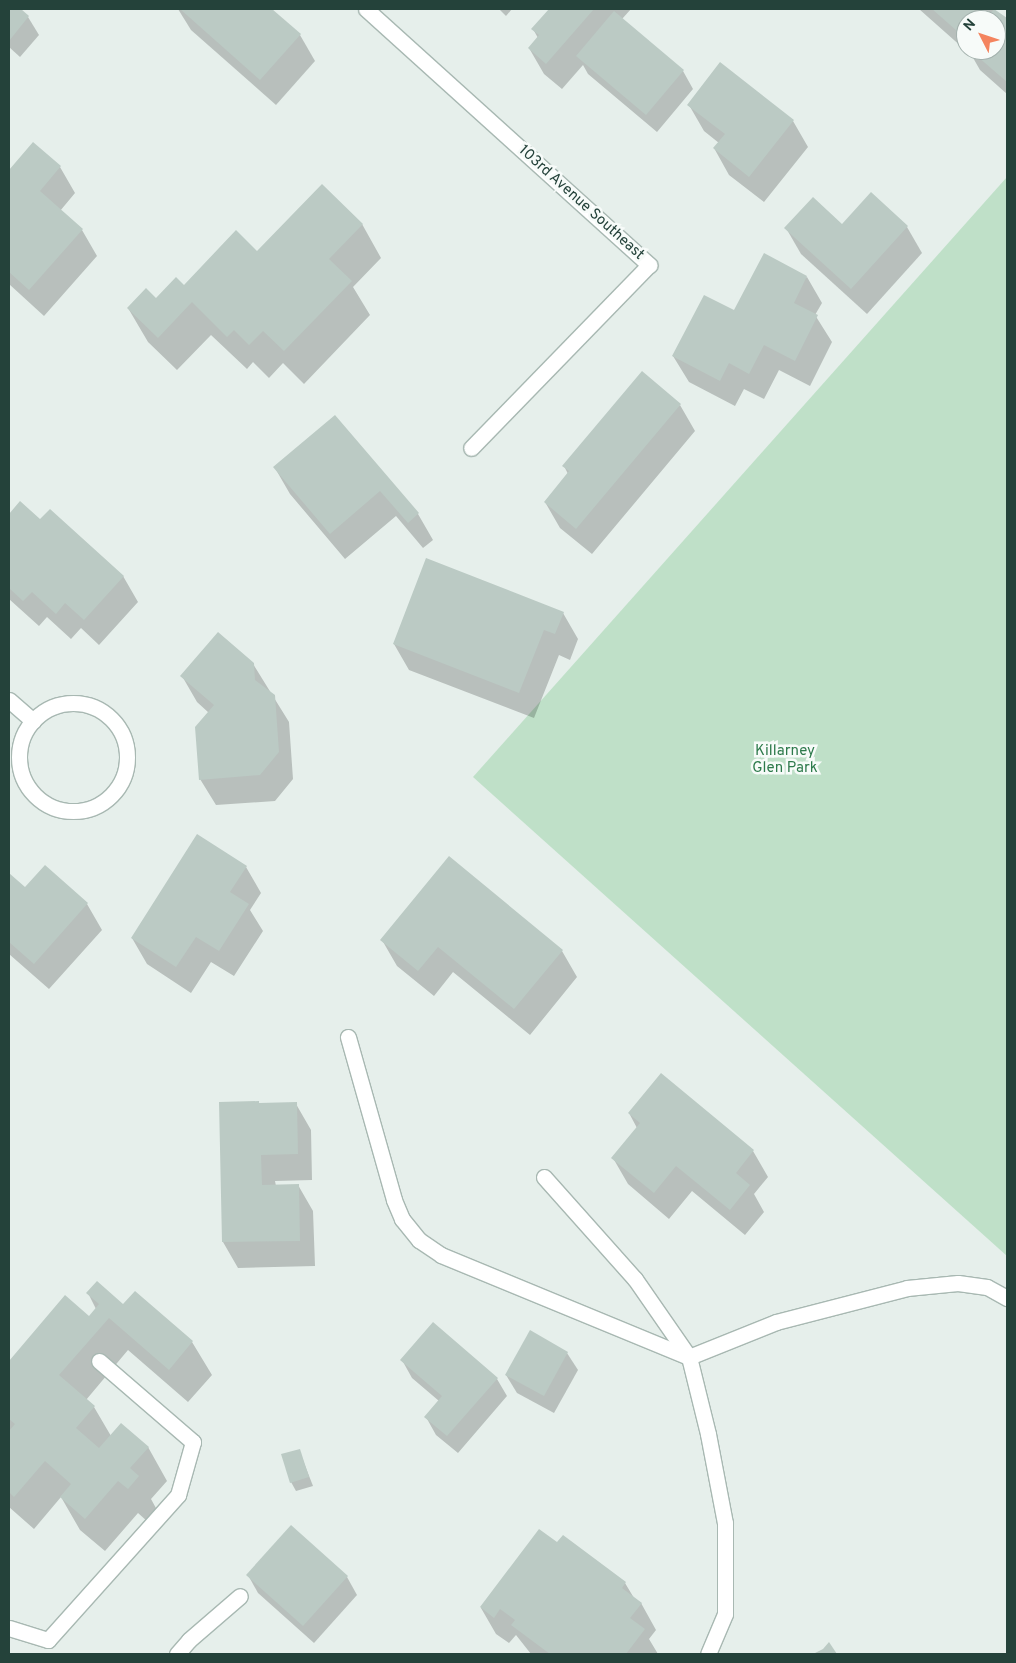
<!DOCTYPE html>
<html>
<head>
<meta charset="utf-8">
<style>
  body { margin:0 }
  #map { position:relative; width:1016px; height:1663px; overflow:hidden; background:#e6efeb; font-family:Overpass,sans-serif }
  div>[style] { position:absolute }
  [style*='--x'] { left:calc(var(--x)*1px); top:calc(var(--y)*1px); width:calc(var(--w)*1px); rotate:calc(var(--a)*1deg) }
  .green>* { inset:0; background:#bfe0c8 }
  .shadow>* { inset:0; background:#0003 }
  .building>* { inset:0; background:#bbcac4 }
  .roads { filter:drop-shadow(1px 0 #a8b8b2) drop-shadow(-1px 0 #a8b8b2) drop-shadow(0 1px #a8b8b2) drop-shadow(0 -1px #a8b8b2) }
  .minor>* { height:15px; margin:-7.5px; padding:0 7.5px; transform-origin:7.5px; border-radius:7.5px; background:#fff }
  .minor>.ring { margin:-7.5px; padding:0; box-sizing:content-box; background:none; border:15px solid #fff; border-radius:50% }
  span { translate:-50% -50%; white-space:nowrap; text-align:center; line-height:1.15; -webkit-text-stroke:5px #f7fbf9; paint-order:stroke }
  .street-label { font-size:15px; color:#24423a }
  .park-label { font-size:15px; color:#2d7a4b }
  .frame { position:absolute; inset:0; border:10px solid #24423a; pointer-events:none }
  .north { position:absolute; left:956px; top:10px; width:50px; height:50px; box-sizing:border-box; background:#f7fbf9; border:1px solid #a3b1ad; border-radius:50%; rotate:311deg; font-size:14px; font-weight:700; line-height:20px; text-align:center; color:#24423a }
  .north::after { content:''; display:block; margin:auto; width:18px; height:22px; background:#f4845f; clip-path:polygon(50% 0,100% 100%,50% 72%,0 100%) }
</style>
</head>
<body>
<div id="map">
  <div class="green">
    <i style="clip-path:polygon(1007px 177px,1007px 1256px,473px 777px)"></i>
  </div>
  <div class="shadow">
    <i style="clip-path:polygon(9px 9px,19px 9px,28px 17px,39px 35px,20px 57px,9px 47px)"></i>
    <i style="clip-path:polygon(178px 9px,270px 9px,300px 35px,315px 61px,276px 105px,191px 30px)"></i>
    <i style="clip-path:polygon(499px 9px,512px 9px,506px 16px)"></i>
    <i style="clip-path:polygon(550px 9px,631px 9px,622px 19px,683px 71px,693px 89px,657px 132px,588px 74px,583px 65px,562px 89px,544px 74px,529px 48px,538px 38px,533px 29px)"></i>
    <i style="clip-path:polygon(evenodd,919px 9px,992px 9px,1007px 19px,1007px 94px,980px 70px,972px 56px,919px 9px,966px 20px,996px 20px,996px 50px,966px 50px,966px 20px)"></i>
    <i style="clip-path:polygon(689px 105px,793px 121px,808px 147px,764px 202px,729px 175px,714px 148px,719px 143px,704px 131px)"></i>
    <i style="clip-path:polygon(33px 144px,60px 167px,75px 193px,60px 211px,82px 230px,97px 256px,44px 316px,9px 284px,9px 172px)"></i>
    <i style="clip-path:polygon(362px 224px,381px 258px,353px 287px,370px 315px,304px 384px,283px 363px,269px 378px,253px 362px,247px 369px,211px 335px,177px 370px,148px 342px,128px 308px,156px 300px,257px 253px)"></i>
    <i style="clip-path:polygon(842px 226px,907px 227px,922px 253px,867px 314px,801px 254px,786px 228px)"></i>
    <i style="clip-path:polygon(807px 277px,822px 303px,815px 315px,832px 342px,810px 386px,779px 370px,764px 399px,744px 389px,735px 406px,689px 382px,673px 356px,734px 312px)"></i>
    <i style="clip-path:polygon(680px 405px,695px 431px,592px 554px,560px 528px,545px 502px,568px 474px,564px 466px)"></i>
    <i style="clip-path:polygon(335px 417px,418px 514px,433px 540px,423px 548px,396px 516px,345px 559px,290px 494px,275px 468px)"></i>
    <i style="clip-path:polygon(20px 503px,40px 521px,123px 576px,138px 602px,99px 645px,81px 628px,71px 639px,47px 617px,39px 626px,9px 599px,9px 516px)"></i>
    <i style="clip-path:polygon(563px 613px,578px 639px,570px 660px,559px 655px,534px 718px,409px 670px,394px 644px)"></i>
    <i style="clip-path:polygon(253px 664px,289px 722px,293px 779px,275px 801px,216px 805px,200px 779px,209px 713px,197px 702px,182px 676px)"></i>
    <i style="clip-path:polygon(246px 867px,261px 893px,250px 910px,263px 931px,234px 976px,211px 962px,191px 993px,147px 964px,132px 938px)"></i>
    <i style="clip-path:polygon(9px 875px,25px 889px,87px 904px,102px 930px,49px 989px,9px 954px)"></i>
    <i style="clip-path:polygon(382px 940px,562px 951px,577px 977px,530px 1035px,453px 972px,434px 996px,397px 966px)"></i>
    <i style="clip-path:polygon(220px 1103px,296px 1104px,311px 1130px,312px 1180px,275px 1181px,276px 1186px,298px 1185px,313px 1211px,315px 1266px,238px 1268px,223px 1242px)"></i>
    <i style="clip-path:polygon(629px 1113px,753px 1151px,768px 1177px,754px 1194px,764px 1212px,745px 1235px,692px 1191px,669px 1219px,628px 1184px,613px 1158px,637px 1128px)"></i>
    <i style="clip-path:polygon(135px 1292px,192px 1342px,212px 1375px,188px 1402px,128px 1350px,86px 1400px,94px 1407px,111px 1436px,148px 1447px,167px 1481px,151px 1499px,157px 1510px,148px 1522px,138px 1513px,105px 1551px,80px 1530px,61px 1497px,34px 1529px,9px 1507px,9px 1363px,65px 1297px,89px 1318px,96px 1309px,88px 1293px,123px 1306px)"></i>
    <i style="clip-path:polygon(567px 1353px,578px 1370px,554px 1413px,517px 1393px,506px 1375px)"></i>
    <i style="clip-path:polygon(402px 1360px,497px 1379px,507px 1396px,458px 1453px,436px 1435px,426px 1417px,439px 1401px,412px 1378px)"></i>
    <i style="clip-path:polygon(299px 1450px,313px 1486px,296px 1491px,291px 1482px)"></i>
    <i style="clip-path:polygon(563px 1536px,625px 1583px,634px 1598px,641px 1603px,656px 1630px,649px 1639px,658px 1654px,531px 1654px,516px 1635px,509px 1643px,496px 1634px,481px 1608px,558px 1544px)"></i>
    <i style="clip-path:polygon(248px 1575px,347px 1577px,357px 1595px,314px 1643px,258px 1593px)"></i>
  </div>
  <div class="building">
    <i style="clip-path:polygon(9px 9px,21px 9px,29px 16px,9px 41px)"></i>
    <i style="clip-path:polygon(180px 9px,272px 9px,301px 34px,260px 80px)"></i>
    <i style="clip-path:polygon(549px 9px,594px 9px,546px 64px,528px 48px,539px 35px,531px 29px)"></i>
    <i style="clip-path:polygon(932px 9px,976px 9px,957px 31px)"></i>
    <i style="clip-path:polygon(994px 9px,1007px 18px,1007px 82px,970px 50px,996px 50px,996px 20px,985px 20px)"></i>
    <i style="clip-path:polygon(614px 11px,684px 70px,646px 115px,576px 56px)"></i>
    <i style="clip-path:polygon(720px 62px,794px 120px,749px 177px,713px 148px,725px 134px,687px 105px)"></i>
    <i style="clip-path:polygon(33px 142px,61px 166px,40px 191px,83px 229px,29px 290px,9px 272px,9px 170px)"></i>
    <i style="clip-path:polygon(322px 184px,363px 224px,329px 259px,352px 281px,284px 351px,263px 331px,249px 345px,234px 330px,227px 337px,192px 302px,158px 338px,127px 308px,146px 288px,156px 298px,176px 277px,184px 285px,236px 230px,257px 251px)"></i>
    <i style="clip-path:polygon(871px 192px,908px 226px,851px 289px,784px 228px,813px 197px,842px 224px)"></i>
    <i style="clip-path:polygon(764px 253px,807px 276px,794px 303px,818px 315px,795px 361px,764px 345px,749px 374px,729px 363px,720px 381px,672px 356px,704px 295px,734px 310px)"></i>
    <i style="clip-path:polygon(642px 371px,681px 404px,576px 529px,544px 502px,569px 471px,562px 466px)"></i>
    <i style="clip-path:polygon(335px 415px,419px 513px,408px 523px,380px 491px,330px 534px,273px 467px)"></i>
    <i style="clip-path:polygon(20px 501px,40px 519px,50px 509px,124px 576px,84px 620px,65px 603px,56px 614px,32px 592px,23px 601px,9px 588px,9px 514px)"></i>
    <i style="clip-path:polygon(426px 558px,564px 612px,555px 634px,544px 630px,519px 693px,393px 644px)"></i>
    <i style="clip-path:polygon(218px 632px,254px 663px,255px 680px,275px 695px,279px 752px,260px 775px,199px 780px,195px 727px,214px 705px,180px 676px)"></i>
    <i style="clip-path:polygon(197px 834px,247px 866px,230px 892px,249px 904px,219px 951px,196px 937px,176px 967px,131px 938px)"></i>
    <i style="clip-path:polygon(449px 856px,563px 950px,514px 1009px,438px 947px,418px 971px,380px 940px)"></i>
    <i style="clip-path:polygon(45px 865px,88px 903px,34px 964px,9px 942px,9px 873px,25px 887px)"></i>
    <i style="clip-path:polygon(661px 1073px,754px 1150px,736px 1173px,750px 1185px,730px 1210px,676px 1166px,654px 1193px,611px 1158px,640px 1123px,628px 1113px)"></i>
    <i style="clip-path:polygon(259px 1101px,259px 1103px,297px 1102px,298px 1154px,261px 1155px,262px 1185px,299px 1184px,300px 1241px,222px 1242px,219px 1102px)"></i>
    <i style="clip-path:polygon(97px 1281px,123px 1304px,135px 1291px,193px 1341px,169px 1370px,109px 1318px,59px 1375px,95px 1406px,76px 1428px,99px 1448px,121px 1423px,149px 1447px,130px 1468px,139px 1476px,128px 1489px,118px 1481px,85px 1519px,60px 1497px,71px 1484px,45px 1461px,14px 1497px,9px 1492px,9px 1431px,15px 1424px,9px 1419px,9px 1361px,65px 1295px,89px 1316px,99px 1304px,86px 1293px)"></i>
    <i style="clip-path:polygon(433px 1322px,498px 1378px,447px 1436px,424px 1417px,442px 1396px,400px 1360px)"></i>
    <i style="clip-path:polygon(530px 1330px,568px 1352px,544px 1396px,505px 1375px)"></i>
    <i style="clip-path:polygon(300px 1449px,309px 1477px,290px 1483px,281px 1454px)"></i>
    <i style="clip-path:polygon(291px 1525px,348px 1576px,303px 1626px,246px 1575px)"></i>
    <i style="clip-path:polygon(539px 1529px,557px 1542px,563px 1535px,626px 1582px,622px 1588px,642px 1603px,630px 1618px,645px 1629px,626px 1654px,550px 1654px,511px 1625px,515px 1620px,500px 1609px,494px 1618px,480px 1607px)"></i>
    <i style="clip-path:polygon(829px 1642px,837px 1654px,813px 1654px,823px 1649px)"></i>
  </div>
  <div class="roads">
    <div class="minor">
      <i style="--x:366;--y:9;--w:382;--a:42.1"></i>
      <i style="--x:649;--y:265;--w:255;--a:134.2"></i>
      <i style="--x:9;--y:700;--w:32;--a:41"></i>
      <i class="ring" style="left:19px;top:703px;width:93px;height:93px"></i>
      <i style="--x:348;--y:1037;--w:169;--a:74.2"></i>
      <i style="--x:394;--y:1200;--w:21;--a:67"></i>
      <i style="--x:402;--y:1219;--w:27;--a:51"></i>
      <i style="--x:419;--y:1240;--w:27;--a:34"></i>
      <i style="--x:441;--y:1255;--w:268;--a:22.4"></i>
      <i style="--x:544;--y:1177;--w:137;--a:48.3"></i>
      <i style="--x:635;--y:1279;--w:95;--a:55.3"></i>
      <i style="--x:689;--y:1357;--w:79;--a:76.1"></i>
      <i style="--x:708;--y:1434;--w:91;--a:79.2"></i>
      <i style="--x:725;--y:1523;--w:91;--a:90"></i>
      <i style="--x:725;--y:1614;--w:43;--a:113"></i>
      <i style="--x:689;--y:1357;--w:94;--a:-21.9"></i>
      <i style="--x:776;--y:1322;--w:135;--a:-14.5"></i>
      <i style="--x:907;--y:1288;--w:51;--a:-5.6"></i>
      <i style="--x:958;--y:1283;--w:29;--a:8"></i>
      <i style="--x:987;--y:1287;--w:23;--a:29"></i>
      <i style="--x:9;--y:1628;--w:41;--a:17.1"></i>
      <i style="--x:48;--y:1640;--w:195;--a:-48.1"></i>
      <i style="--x:178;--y:1495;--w:55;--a:-74.2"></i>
      <i style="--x:193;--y:1442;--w:124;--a:-139.2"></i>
      <i style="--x:177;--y:1654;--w:18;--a:-49"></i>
      <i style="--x:189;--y:1640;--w:67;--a:-40.8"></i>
    </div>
  </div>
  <div class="street-label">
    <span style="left:581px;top:203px;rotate:42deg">103rd Avenue Southeast</span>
  </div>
  <div class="park-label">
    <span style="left:785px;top:760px">Killarney<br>Glen Park</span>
  </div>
  <div class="frame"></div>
  <div class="north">N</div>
</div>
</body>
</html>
